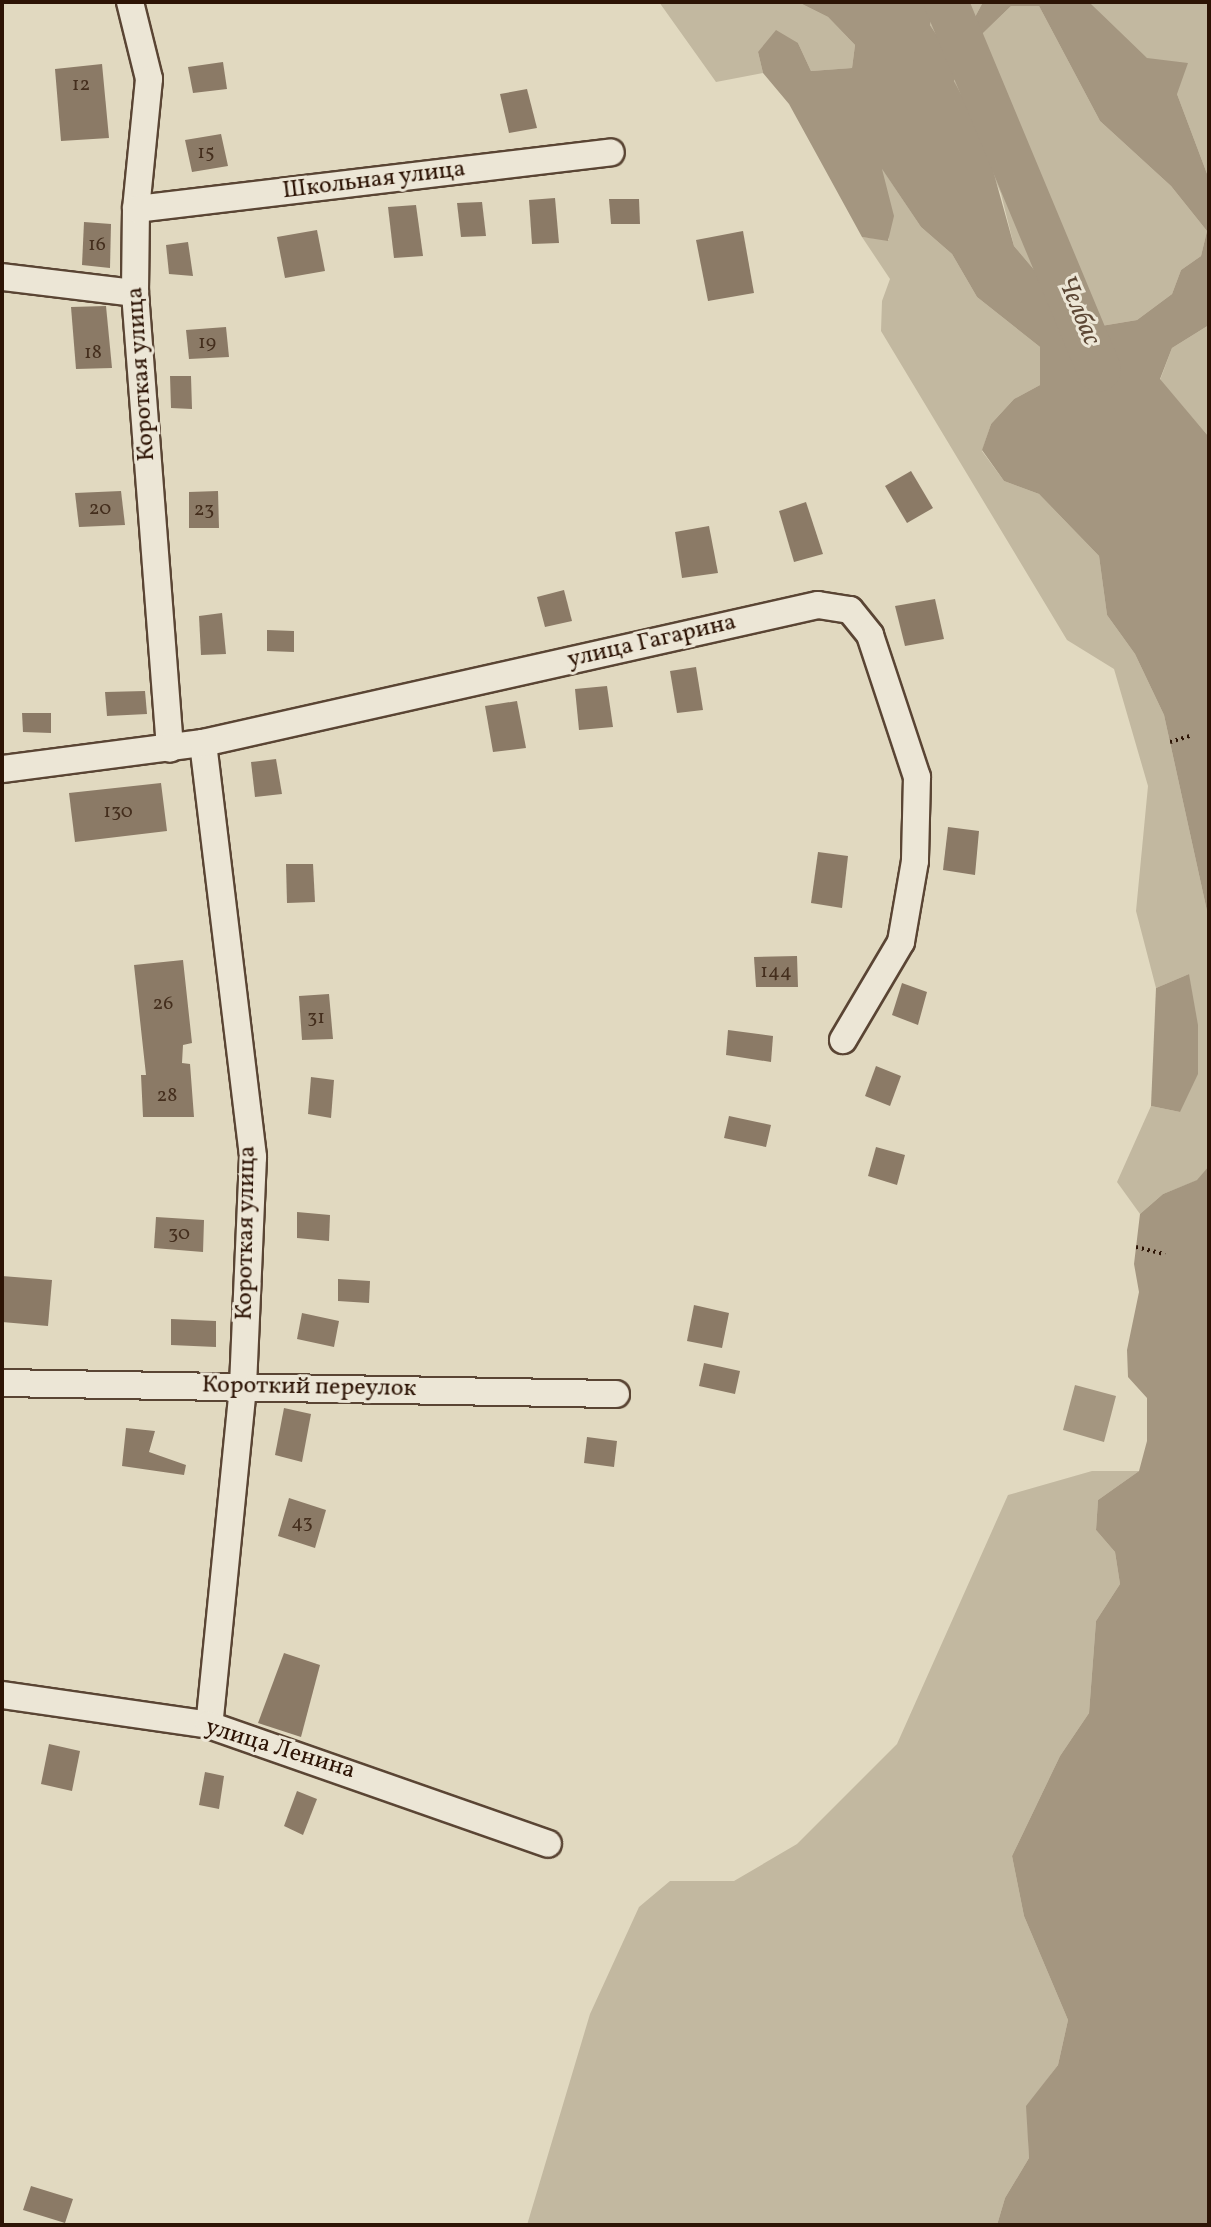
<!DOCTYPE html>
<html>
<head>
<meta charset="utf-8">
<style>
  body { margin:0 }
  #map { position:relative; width:1211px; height:2227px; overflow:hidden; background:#e1d9c0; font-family:Vollkorn,serif }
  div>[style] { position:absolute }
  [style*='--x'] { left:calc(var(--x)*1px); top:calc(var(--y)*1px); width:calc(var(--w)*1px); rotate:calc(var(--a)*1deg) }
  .green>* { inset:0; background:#c2b8a0 }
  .water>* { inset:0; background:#a49680 }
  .river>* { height:44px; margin:-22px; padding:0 22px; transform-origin:22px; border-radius:22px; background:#a49680 }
  .building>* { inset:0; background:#8b7a66 }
  .path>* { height:4px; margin-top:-2px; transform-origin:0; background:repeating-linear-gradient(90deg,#2d1405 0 2px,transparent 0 6px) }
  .roads { filter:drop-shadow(2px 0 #5a4534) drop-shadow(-2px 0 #5a4534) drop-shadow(0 2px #5a4534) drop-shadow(0 -2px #5a4534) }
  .street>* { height:26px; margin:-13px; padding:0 13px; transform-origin:13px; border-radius:13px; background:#ece6d6 }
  span { translate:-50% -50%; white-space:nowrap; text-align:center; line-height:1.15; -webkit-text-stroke:6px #ece6d6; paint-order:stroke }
  .number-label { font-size:20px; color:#442e1d }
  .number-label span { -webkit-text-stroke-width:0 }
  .street-label { font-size:24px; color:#2d1405 }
  .water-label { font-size:26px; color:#5d4836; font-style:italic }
  .frame { position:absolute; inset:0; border:4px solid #2d1405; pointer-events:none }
</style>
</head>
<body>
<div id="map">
  <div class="green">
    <i style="clip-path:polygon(659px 2px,798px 2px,828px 17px,855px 45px,852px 68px,811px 71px,798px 43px,758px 52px,763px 73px,716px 82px)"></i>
    <i style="clip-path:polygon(936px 2px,983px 2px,968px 30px,942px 43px,930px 25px)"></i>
    <i style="clip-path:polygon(1089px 2px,1209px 2px,1209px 179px,1177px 94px)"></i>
    <i style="clip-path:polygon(1012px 5px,1039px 6px,1100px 121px,1171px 186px,1207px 231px,1201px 256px,1181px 270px,1172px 294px,1137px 320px,1095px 327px,1064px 305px,1014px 246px,1001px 194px,954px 81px,978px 38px)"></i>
    <i style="clip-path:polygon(881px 167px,921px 227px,952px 254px,977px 297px,1040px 347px,1040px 385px,1014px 399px,991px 424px,982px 451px,1004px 481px,1039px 494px,1099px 556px,1107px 615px,1135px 654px,1164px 715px,1209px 920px,1209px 1166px,1198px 1180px,1163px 1194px,1140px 1214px,1117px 1182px,1151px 1106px,1180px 1112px,1189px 974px,1156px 988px,1136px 911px,1148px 786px,1114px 669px,1067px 640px,881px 331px,882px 301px,890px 279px,862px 237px,889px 240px)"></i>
    <i style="clip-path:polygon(1209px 325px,1209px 437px,1160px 380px,1172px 348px)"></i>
    <i style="clip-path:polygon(1092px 1471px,1139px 1471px,1098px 1500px,1096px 1530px,1115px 1552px,1120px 1584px,1096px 1621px,1089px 1713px,1060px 1756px,1012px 1856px,1024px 1916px,1068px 2020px,1058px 2065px,1027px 2106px,1029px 2158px,1005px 2198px,997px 2225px,527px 2225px,590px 2014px,639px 1907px,670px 1881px,734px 1881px,797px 1844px,897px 1744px,1008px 1495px)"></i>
  </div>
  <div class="water">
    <i style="clip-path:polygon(evenodd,798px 2px,936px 2px,930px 25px,942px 43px,968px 30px,983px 2px,1089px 2px,1147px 58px,1188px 63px,1177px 94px,1209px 179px,1209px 325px,1172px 348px,1160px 379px,1209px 437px,1209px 920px,1164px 715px,1135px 654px,1107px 615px,1099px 556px,1039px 494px,1004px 481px,982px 450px,991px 424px,1014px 399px,1040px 385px,1040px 347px,977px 297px,952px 254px,921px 227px,882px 169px,894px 216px,888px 241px,862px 237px,789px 104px,763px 73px,758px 52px,776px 30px,798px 43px,811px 71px,852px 68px,855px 45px,828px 17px,798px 2px,1011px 6px,1039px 6px,1100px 121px,1171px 186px,1207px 231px,1201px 256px,1181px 270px,1172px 294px,1137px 320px,1095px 327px,1064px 305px,1014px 246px,984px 138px,954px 81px,978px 38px,1011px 6px)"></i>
    <i style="clip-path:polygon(1189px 974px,1198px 1025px,1198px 1074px,1180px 1112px,1151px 1106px,1156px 988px)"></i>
    <i style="clip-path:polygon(1209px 1166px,1209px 2225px,997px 2225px,1005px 2198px,1029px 2158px,1026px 2106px,1058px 2065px,1068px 2020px,1024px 1916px,1012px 1856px,1060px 1756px,1089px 1713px,1096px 1621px,1120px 1584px,1115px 1552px,1096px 1530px,1098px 1500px,1139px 1471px,1147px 1441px,1147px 1398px,1128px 1377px,1127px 1350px,1139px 1292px,1134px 1264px,1140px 1214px,1163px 1194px,1197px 1180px)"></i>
    <i style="clip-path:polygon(1075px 1385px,1116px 1396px,1104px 1442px,1063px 1430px)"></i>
  </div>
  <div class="river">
    <i style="--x:946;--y:2;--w:398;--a:67.4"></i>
  </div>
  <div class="building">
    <i style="clip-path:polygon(223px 62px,227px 89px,193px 93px,188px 67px)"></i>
    <i style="clip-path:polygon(102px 64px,109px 138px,61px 141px,55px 69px)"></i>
    <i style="clip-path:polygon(527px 89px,537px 128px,509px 133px,500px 94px)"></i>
    <i style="clip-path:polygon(221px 134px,228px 166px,192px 172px,185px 140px)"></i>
    <i style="clip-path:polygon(555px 198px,559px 243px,532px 244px,529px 200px)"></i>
    <i style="clip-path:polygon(609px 199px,639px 199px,640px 224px,611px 224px)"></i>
    <i style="clip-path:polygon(482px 202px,486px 236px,461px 237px,457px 203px)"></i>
    <i style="clip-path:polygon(416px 205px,423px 256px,394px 258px,388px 207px)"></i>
    <i style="clip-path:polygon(84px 222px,111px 224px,110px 268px,82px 265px)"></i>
    <i style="clip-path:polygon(317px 230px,325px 271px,285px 278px,277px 237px)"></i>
    <i style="clip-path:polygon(743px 231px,754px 293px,708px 301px,696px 240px)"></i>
    <i style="clip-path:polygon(188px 242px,193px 276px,169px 274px,166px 245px)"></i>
    <i style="clip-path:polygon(106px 306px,112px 368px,76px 369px,71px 307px)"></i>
    <i style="clip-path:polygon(226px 327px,229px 357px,189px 359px,186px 330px)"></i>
    <i style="clip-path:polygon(170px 376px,191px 376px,192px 409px,171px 408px)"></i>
    <i style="clip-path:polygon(911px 471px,933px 508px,907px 523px,885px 486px)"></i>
    <i style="clip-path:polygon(121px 491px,125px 525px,79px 527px,75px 493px)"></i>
    <i style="clip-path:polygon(218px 491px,219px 528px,189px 528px,189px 492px)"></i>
    <i style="clip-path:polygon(806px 502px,823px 554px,794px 562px,779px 511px)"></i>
    <i style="clip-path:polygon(709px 526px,718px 573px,682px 578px,675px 532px)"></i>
    <i style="clip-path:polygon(564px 590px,572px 621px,545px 627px,537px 597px)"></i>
    <i style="clip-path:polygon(935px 599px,944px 639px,905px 646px,895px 606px)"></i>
    <i style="clip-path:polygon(222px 613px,226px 654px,201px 655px,199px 616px)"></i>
    <i style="clip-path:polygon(267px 630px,294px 631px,294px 652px,267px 651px)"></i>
    <i style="clip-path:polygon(696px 667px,703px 710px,677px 713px,670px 671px)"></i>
    <i style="clip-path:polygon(607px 686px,613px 727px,579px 730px,575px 689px)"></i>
    <i style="clip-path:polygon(145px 691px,147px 714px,107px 716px,105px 692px)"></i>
    <i style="clip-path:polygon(517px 701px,526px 748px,493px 752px,485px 706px)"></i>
    <i style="clip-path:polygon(22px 713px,51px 713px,51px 733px,23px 732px)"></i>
    <i style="clip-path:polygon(276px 759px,282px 794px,255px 797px,251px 762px)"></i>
    <i style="clip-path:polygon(161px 783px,167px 831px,75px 842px,69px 793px)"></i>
    <i style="clip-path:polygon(948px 827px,979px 831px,975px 875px,943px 870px)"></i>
    <i style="clip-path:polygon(818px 852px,848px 856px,842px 908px,811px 903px)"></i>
    <i style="clip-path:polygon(286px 864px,313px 864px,315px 902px,287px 903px)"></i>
    <i style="clip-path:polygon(797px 956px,798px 987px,756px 987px,754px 957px)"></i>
    <i style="clip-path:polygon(183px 960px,192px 1043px,183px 1045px,182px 1063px,190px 1064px,194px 1117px,143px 1117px,141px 1075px,146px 1075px,134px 965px)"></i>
    <i style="clip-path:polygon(902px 983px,927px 992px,918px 1025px,892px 1015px)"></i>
    <i style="clip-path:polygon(329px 994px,333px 1039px,302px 1040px,299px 996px)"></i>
    <i style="clip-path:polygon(728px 1030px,773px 1036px,771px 1062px,726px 1055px)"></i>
    <i style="clip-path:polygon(876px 1066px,901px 1076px,890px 1106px,865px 1096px)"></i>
    <i style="clip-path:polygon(311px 1077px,334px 1080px,331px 1118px,308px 1114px)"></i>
    <i style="clip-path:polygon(729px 1116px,771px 1125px,766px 1147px,724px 1138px)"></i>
    <i style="clip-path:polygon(876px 1147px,905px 1155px,897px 1185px,868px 1176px)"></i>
    <i style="clip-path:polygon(297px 1212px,330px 1215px,329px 1241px,297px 1238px)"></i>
    <i style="clip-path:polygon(156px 1217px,204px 1220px,203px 1252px,154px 1248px)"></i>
    <i style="clip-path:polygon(2px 1276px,52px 1280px,48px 1326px,2px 1322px)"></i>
    <i style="clip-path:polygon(338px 1279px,370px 1281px,369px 1303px,338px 1301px)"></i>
    <i style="clip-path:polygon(694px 1305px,729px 1313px,722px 1348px,687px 1341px)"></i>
    <i style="clip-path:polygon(302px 1313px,339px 1321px,334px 1347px,297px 1339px)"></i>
    <i style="clip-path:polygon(171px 1319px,216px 1321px,216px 1347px,171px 1345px)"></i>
    <i style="clip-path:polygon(704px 1363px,740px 1371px,735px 1394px,699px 1386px)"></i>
    <i style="clip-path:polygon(284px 1408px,311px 1414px,302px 1462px,275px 1455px)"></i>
    <i style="clip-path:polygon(126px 1428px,155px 1431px,149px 1452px,186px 1465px,184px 1475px,122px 1466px)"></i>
    <i style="clip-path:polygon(587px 1437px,617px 1441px,614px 1467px,584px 1463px)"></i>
    <i style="clip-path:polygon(289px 1498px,326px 1510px,315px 1548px,278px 1536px)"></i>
    <i style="clip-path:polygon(284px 1653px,320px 1665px,301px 1737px,258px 1723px)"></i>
    <i style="clip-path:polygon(49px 1744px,80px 1751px,72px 1791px,41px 1784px)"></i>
    <i style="clip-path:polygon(205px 1772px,224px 1776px,219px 1809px,199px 1805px)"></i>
    <i style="clip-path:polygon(297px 1791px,317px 1799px,303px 1835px,284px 1826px)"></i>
    <i style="clip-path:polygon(31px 2186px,73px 2199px,65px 2223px,23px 2210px)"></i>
  </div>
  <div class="path">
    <i style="--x:1170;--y:742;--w:21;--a:-17"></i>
    <i style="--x:1136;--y:1247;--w:30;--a:14"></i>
  </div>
  <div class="roads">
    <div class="street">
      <i style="--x:130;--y:2;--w:79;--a:76.1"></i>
      <i style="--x:149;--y:79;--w:131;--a:95.7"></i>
      <i style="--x:136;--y:209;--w:84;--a:90.7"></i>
      <i style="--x:135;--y:293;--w:457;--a:85.6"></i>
      <i style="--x:136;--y:209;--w:478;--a:-6.8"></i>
      <i style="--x:2;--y:277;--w:134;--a:6.9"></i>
      <i style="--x:203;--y:743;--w:417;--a:83.1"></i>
      <i style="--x:253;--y:1157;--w:230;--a:92.5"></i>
      <i style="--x:243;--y:1387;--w:340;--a:95.7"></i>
      <i style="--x:2;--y:769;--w:203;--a:-7.4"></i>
      <i style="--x:203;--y:743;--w:630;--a:-12.65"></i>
      <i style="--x:818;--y:605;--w:32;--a:9"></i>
      <i style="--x:850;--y:610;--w:32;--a:51"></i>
      <i style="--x:870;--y:635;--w:150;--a:71.7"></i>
      <i style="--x:917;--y:777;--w:84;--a:91.4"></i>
      <i style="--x:915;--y:861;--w:82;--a:99.8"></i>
      <i style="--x:901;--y:942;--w:114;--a:120.6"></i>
      <i style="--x:2;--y:1383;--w:614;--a:1.03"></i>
      <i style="--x:2;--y:1695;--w:209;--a:8.2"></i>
      <i style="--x:209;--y:1725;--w:359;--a:19.3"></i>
    </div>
  </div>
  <div class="number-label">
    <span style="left:81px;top:85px">12</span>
    <span style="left:206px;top:153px">15</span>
    <span style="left:97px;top:245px">16</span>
    <span style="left:207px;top:343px">19</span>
    <span style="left:93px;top:353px">18</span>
    <span style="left:100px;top:509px">20</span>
    <span style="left:204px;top:510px">23</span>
    <span style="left:118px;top:812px">130</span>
    <span style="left:776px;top:972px">144</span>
    <span style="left:163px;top:1004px">26</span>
    <span style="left:316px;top:1018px">31</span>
    <span style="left:167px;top:1096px">28</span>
    <span style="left:179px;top:1234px">30</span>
    <span style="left:302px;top:1523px">43</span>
  </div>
  <div class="street-label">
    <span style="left:374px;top:181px;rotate:-7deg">Школьная улица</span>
    <span style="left:142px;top:374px;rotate:-94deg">Короткая улица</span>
    <span style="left:652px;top:642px;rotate:-13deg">улица Гагарина</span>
    <span style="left:247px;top:1233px;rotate:-89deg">Короткая улица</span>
    <span style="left:309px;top:1388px;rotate:1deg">Короткий переулок</span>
    <span style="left:280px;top:1750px;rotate:17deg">улица Ленина</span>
  </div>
  <div class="water-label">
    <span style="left:1078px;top:311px;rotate:67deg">Челбас</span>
  </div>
  <div class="frame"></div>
</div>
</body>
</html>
